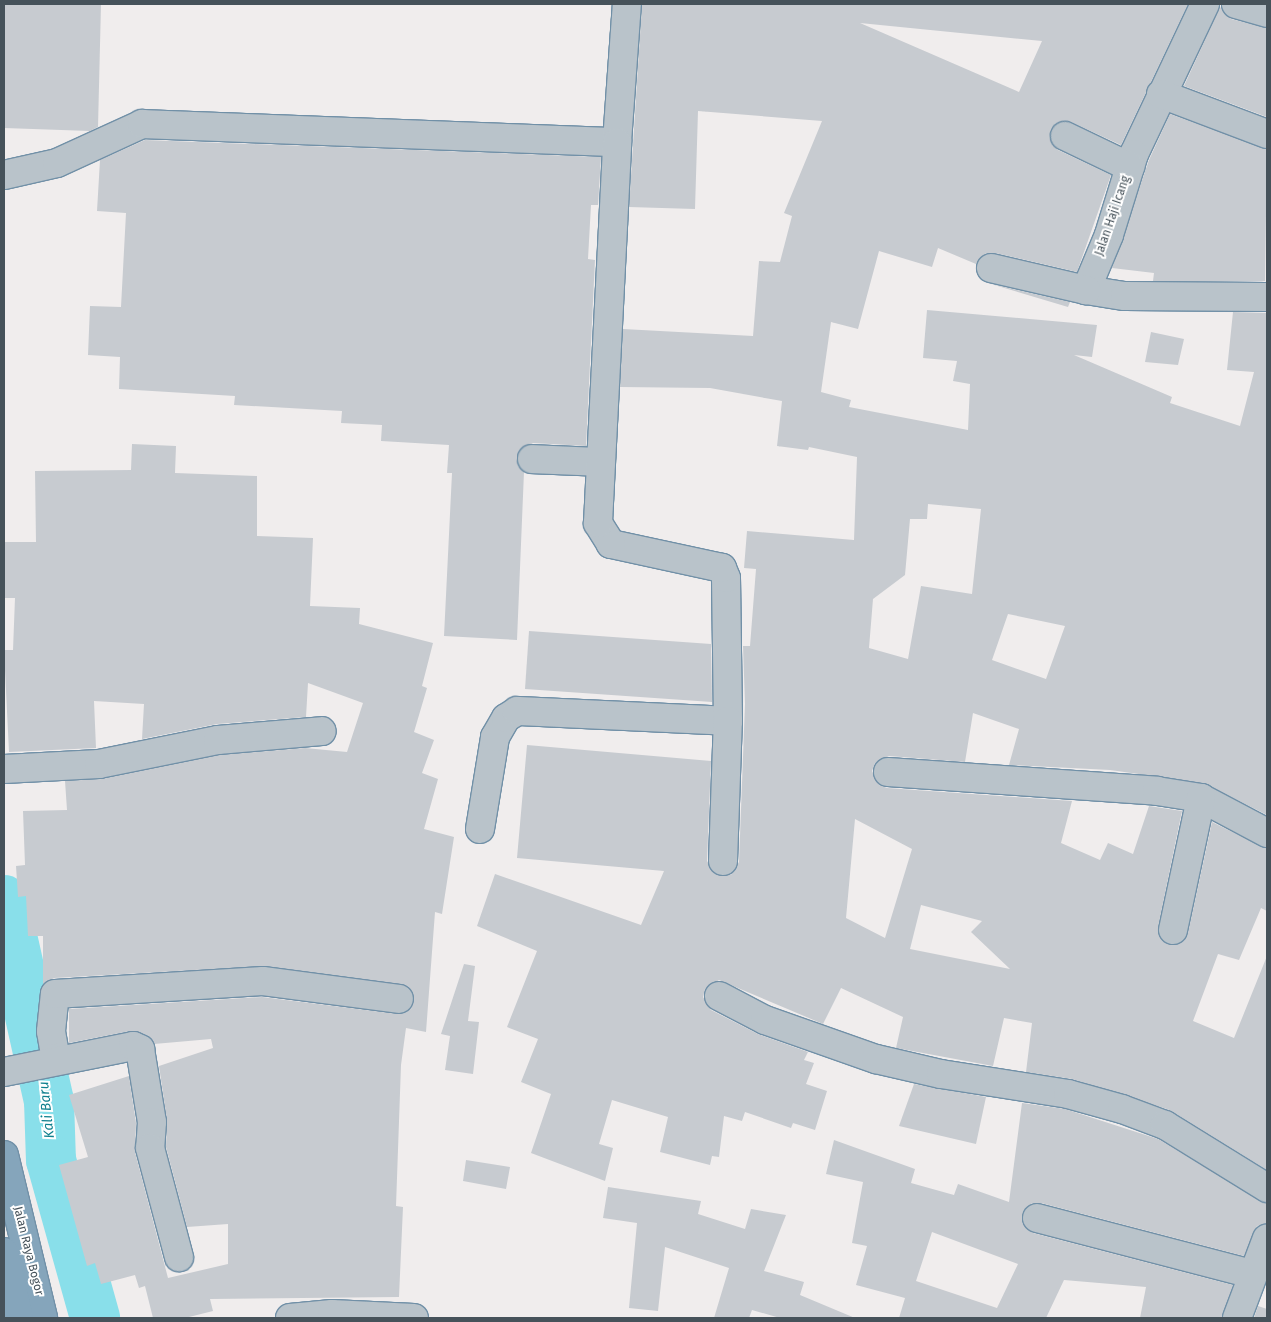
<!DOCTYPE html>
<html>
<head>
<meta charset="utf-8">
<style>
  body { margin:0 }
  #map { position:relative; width:1271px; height:1322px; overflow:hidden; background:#f0eded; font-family:"Fira Sans",sans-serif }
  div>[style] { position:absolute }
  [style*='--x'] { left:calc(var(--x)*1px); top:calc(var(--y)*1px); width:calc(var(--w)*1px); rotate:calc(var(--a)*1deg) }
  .river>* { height:50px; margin:-25px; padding:0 25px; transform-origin:25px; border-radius:25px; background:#89dfea }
  .building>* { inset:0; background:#c7cbd0 }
  .roads { filter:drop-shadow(1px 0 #7190a7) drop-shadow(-1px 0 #7190a7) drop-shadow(0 1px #7190a7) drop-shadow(0 -1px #7190a7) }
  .minor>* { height:28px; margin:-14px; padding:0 14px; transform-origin:14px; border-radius:14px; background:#b9c3ca }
  .highway>* { height:28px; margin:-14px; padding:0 14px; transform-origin:14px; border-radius:14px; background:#85a5bb }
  span { translate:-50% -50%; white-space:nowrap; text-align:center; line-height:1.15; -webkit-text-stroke:4px #fff; paint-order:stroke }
  .street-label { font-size:12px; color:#46525a }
  .water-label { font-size:14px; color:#0f808e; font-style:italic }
  .frame { position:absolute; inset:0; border:5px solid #46525a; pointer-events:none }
</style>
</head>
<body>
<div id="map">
  <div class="river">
    <i style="--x:4;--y:900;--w:206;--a:77.4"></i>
    <i style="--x:49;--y:1101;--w:59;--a:88.1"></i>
    <i style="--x:51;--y:1160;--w:164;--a:74.4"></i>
  </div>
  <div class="building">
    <i style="clip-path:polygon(4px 4px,101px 4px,98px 127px,90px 131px,4px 128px)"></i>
    <i style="clip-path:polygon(evenodd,642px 4px,1188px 4px,1121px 145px,1071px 122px,1057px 123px,1051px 130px,1052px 144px,1058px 150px,1111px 175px,1077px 272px,995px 253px,986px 253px,976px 264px,938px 248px,932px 267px,879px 251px,858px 329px,831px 322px,821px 392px,851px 400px,849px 407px,968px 430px,970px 384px,953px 381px,957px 361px,923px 358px,927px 310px,1097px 325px,1092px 357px,1074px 355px,1172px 397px,1170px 403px,1240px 426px,1254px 372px,1227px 370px,1233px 312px,1266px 313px,1267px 815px,1203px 783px,1110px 770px,1009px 765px,1019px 729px,973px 713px,965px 762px,889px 756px,875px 763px,872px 771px,879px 785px,887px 788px,1072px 801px,1061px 843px,1100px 860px,1108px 843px,1133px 854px,1149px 806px,1182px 811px,1158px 927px,1162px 941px,1170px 945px,1184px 941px,1188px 933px,1212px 822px,1267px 849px,1267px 911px,1261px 908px,1239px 960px,1218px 954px,1193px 1021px,1234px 1038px,1267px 956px,1267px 1170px,1170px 1110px,1072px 1079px,1026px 1072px,1032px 1023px,1004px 1018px,993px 1066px,896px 1048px,903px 1017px,841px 988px,823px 1024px,719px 980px,705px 989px,703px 997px,711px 1010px,758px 1034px,808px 1052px,804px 1060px,814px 1063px,806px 1084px,827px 1091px,815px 1130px,793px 1123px,791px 1128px,745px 1112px,742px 1121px,724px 1116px,719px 1157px,712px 1156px,710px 1165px,660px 1152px,668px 1117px,612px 1100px,599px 1144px,613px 1148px,605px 1181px,531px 1153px,551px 1094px,521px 1082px,538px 1039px,507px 1027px,537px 951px,477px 926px,495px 874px,641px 925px,664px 871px,517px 858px,527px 745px,711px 761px,707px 861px,715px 874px,731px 875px,739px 862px,745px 704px,743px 646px,750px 646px,756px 569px,744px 568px,747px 531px,854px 540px,857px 457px,809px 447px,808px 450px,777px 446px,782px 401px,710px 388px,620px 387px,623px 329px,753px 336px,759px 261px,780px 262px,792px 216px,784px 213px,822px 121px,698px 111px,695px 209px,629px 207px,642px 4px,860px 23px,1042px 41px,1019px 92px,860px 23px,642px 4px,928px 504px,981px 509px,972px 594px,921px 586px,908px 659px,869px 648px,873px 599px,905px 575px,910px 519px,927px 519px,928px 504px,642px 4px,1008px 614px,1065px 626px,1046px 679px,992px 660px,1008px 614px,642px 4px,855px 819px,912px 849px,885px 938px,846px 918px,855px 819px,642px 4px,921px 905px,982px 921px,971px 932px,1010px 969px,910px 949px,921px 905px)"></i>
    <i style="clip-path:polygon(1220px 7px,1231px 19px,1267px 28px,1267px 117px,1184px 86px)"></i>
    <i style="clip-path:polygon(1170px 114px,1267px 149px,1265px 281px,1153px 281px,1154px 273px,1112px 268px,1149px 160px)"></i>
    <i style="clip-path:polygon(145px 140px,601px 157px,598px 205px,591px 205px,588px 259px,595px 260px,586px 446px,533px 443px,519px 451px,518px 466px,524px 472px,517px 640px,444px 636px,452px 473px,447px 473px,449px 445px,381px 441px,382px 425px,341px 423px,342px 411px,234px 405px,235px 396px,119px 389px,120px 357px,88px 355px,90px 306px,121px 307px,126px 213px,97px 211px,100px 160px)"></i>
    <i style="clip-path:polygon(991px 284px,1070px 302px,1068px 307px)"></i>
    <i style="clip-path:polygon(1151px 332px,1184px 339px,1178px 365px,1145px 362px)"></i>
    <i style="clip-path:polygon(132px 444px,176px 446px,175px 473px,257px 476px,257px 536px,313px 538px,310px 606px,360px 608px,359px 624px,433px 643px,422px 686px,427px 688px,414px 732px,434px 740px,422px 773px,438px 779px,424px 829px,454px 837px,442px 914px,435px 912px,426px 1032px,406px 1028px,401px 1065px,396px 1206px,403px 1207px,399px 1297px,210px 1299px,213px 1311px,185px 1318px,153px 1318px,145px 1286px,139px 1288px,135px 1275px,101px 1284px,95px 1263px,87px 1266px,59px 1165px,88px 1157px,69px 1095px,129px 1076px,136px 1123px,135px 1152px,168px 1278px,228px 1264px,228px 1224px,187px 1227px,166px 1147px,167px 1120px,159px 1066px,213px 1048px,211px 1039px,154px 1044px,146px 1035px,130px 1031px,69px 1043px,69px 1009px,262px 997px,397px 1014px,411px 1009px,414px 1001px,409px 987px,401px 984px,265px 966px,54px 978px,43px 984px,43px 936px,28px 936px,26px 896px,18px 897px,16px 866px,25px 865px,23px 811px,67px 810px,65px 781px,102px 779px,220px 755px,305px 748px,347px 752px,363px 703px,308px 683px,306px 717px,217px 724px,142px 739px,144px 704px,94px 701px,96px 748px,9px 752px,4px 650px,13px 650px,15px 598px,4px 598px,4px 542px,36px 542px,35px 471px,131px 470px)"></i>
    <i style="clip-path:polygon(529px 631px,711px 644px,712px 702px,525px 689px)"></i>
    <i style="clip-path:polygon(464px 964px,475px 966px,468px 1021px,479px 1022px,473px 1074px,445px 1070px,450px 1036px,441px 1034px)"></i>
    <i style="clip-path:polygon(914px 1084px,986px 1097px,976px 1144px,899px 1126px)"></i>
    <i style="clip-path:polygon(evenodd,1022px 1103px,1065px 1109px,1158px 1139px,1267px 1204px,1267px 1223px,1257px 1226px,1244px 1256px,1041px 1203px,1032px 1203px,1022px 1214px,1022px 1223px,1033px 1233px,1233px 1285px,1222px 1318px,1140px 1318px,1146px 1287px,1064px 1280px,1046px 1318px,899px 1318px,905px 1298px,856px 1285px,867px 1246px,852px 1243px,863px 1182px,826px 1174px,834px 1140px,915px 1169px,911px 1183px,954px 1195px,958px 1184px,1009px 1202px,1022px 1103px,932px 1232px,1018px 1264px,997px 1308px,916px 1281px,932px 1232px)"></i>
    <i style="clip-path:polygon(466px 1160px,510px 1167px,506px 1189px,463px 1181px)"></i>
    <i style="clip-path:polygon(608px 1187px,701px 1201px,698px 1214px,745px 1229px,751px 1209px,786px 1215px,764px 1271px,804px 1282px,800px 1295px,855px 1318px,780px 1318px,752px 1310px,749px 1318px,714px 1318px,729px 1268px,665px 1247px,658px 1311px,629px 1308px,637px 1223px,603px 1218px)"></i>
    <i style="clip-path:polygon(1258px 1306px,1267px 1309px,1267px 1318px,1254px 1318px)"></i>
  </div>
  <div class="roads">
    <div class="minor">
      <i style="--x:1205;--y:4;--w:166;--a:115.3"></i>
      <i style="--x:1134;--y:154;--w:85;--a:107.2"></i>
      <i style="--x:1109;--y:235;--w:60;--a:112.7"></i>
      <i style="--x:1086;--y:290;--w:39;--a:9"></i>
      <i style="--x:1125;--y:296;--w:142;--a:0.4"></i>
      <i style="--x:1236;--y:4;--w:32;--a:16"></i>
      <i style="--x:1161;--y:94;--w:113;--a:20.7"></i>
      <i style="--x:1065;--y:136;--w:72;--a:25.5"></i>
      <i style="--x:4;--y:175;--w:54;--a:-12.8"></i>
      <i style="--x:57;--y:163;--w:94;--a:-24.6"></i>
      <i style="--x:142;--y:124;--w:475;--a:2.2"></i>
      <i style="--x:617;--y:142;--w:138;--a:-85.9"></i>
      <i style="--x:991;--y:268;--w:98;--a:13"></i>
      <i style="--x:532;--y:459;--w:69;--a:2.5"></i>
      <i style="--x:4;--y:769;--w:95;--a:-3"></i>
      <i style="--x:99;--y:764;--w:121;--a:-11.4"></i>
      <i style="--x:218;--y:740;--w:104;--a:-4.9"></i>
      <i style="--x:888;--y:772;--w:270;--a:4"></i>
      <i style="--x:1157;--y:791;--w:45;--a:9"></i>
      <i style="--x:1201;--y:798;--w:75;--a:27.9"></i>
      <i style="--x:480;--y:829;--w:93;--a:-80.7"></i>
      <i style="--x:495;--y:737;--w:22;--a:-60"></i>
      <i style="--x:506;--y:718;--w:13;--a:-32"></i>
      <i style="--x:517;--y:711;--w:211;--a:2.7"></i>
      <i style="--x:728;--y:721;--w:143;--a:-90.8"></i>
      <i style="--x:726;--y:578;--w:11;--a:-112"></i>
      <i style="--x:722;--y:568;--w:114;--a:-167.8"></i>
      <i style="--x:611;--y:544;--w:25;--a:-122"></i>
      <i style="--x:598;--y:523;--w:381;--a:-87.1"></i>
      <i style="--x:723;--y:861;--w:140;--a:-88"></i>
      <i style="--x:1173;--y:930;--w:135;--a:-78"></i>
      <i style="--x:719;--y:996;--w:52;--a:27.6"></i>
      <i style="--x:765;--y:1020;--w:118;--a:19.4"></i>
      <i style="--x:876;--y:1059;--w:67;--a:13"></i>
      <i style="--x:941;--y:1074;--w:129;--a:8.9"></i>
      <i style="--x:1068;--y:1094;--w:56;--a:15.5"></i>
      <i style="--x:1122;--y:1109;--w:46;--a:20.4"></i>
      <i style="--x:1165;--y:1125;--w:120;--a:31.7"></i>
      <i style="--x:56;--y:1060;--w:29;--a:-100"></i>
      <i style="--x:51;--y:1031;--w:37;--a:-84"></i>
      <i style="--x:55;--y:994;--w:208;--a:-3.6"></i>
      <i style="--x:263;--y:981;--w:137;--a:7.5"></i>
      <i style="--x:4;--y:1072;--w:132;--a:-11.4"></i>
      <i style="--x:133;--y:1046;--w:8;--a:23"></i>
      <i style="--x:140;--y:1049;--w:74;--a:80.7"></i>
      <i style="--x:152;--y:1122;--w:26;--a:94"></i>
      <i style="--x:150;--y:1148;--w:113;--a:75.1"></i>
      <i style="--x:1037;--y:1218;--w:222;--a:14.6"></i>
      <i style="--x:290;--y:1318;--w:42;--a:-5.4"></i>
      <i style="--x:332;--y:1314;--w:82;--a:2.8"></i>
      <i style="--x:1237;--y:1318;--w:85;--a:-69.4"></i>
    </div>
    <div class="highway">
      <i style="--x:4;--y:1155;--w:168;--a:76.5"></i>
      <i style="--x:4;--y:1252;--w:68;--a:77.2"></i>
    </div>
  </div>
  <div class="street-label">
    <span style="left:1113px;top:216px;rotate:-71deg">Jalan Haji Icang</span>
    <span style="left:28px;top:1251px;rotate:76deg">Jalan Raya Bogor</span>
  </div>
  <div class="water-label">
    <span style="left:47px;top:1110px;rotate:-96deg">Kali Baru</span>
  </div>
  <div class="frame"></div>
</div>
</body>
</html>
